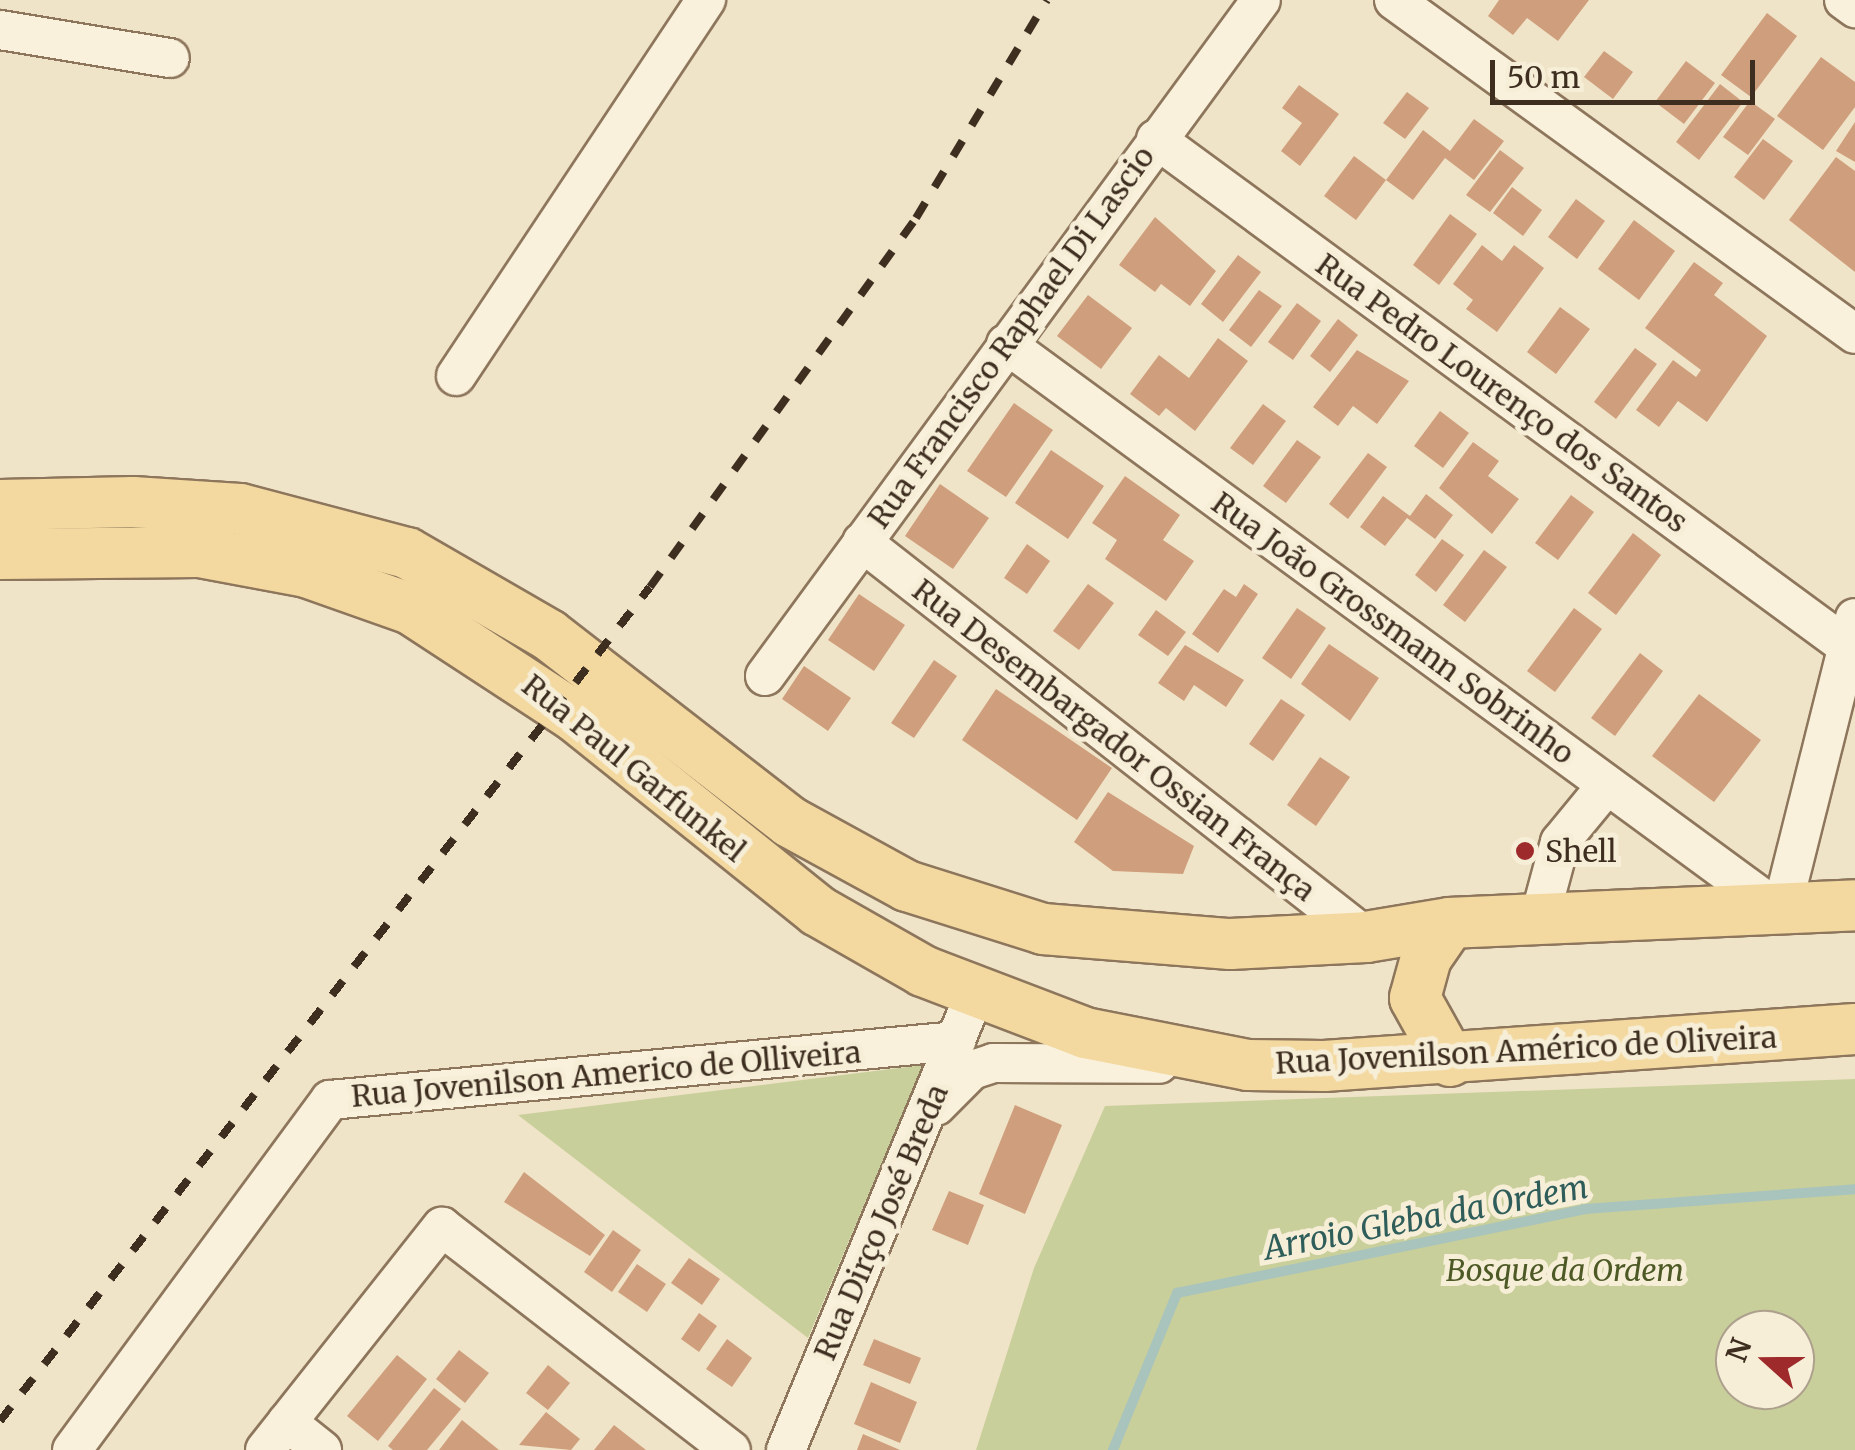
<!DOCTYPE html>
<html>
<head>
<meta charset="utf-8">
<style>
  body { margin:0 }
  #map { position:relative; width:1855px; height:1450px; overflow:hidden; background:#f0e4c8; font-family:Merriweather,serif }
  div>[style] { position:absolute }
  [style*='--x'] { left:calc(var(--x)*1px); top:calc(var(--y)*1px); width:calc(var(--w)*1px); rotate:calc(var(--a)*1deg) }
  .green>* { inset:0; background:#c9cf9b }
  .stream>* { height:10px; margin:-5px; padding:0 5px; transform-origin:5px; border-radius:5px; background:#a9c4bc }
  .building>* { inset:0; background:#cf9f7d }
  .roads { filter:drop-shadow(2px 0 #8d765c) drop-shadow(-2px 0 #8d765c) drop-shadow(0 2px #8d765c) drop-shadow(0 -2px #8d765c) }
  .minor>* { height:38px; margin:-19px; padding:0 19px; transform-origin:19px; border-radius:19px; background:#faf1dc }
  .major>* { height:50px; margin:-25px; padding:0 25px; transform-origin:25px; border-radius:25px; background:#f3d9a0 }
  .rail>* { height:8px; margin-top:-4px; transform-origin:0; background:repeating-linear-gradient(90deg,#3d2e20 0 18px,transparent 0 36px) }
  .dots>* { width:28px; height:28px; translate:-50% -50%; box-sizing:border-box; border:5px solid #f7eed8; border-radius:50% }
  span { translate:-50% -50%; white-space:nowrap; text-align:center; line-height:1.15; -webkit-text-stroke:10px #f7eed8; paint-order:stroke }
  .street-label { font-size:30px; color:#3d2e20 }
  .poi-label { font-size:30px; color:#3d2e20 }
  .left { translate:0 -50%; text-align:left }
  .park-label { font-size:30px; color:#4d5a26; font-style:italic }
  .water-label { font-size:32px; color:#2f5d5a; font-style:italic }
  .north { position:absolute; left:1715px; top:1310px; width:100px; height:100px; box-sizing:border-box; background:#f7eed8; border:2px solid #ada18e; border-radius:50%; rotate:291deg; font-size:28px; font-weight:700; line-height:40px; text-align:center; color:#3d2e20 }
  .north::after { content:''; display:block; margin:auto; width:35px; height:45px; background:#9e2a2b; clip-path:polygon(50% 0,100% 100%,50% 72%,0 100%) }
  .scale { position:absolute; left:1490px; top:60px; width:265px; height:45px; box-sizing:border-box; border:5px solid #3d2e20; border-top:0; padding-left:12px; font-size:30px; line-height:35px; white-space:nowrap; color:#3d2e20; -webkit-text-stroke:8px #f7eed8; paint-order:stroke }
</style>
</head>
<body>
<div id="map">
  <div class="green">
    <i style="clip-path:polygon(923px 1065px,808px 1338px,518px 1115px)"></i>
    <i style="clip-path:polygon(evenodd,1855px 1079px,1855px 1450px,976px 1450px,1034px 1268px,1105px 1106px,1855px 1079px,1795px 1330px,1795px 1390px,1735px 1390px,1735px 1330px,1795px 1330px)"></i>
  </div>
  <div class="stream">
    <i style="--x:1113;--y:1450;--w:170;--a:-67.8"></i>
    <i style="--x:1177;--y:1293;--w:417;--a:-11.6"></i>
    <i style="--x:1585;--y:1209;--w:271;--a:-4.2"></i>
  </div>
  <div class="building">
    <i style="clip-path:polygon(1499px 0,1589px 0,1558px 41px,1527px 18px,1513px 35px,1488px 16px)"></i>
    <i style="clip-path:polygon(1767px 13px,1797px 36px,1751px 97px,1721px 75px)"></i>
    <i style="clip-path:polygon(1604px 51px,1633px 72px,1613px 99px,1584px 77px)"></i>
    <i style="clip-path:polygon(1821px 57px,1855px 82px,1855px 107px,1823px 150px,1777px 116px)"></i>
    <i style="clip-path:polygon(1686px 61px,1715px 83px,1684px 124px,1655px 102px)"></i>
    <i style="clip-path:polygon(1720px 84px,1743px 102px,1699px 160px,1676px 142px)"></i>
    <i style="clip-path:polygon(1299px 85px,1339px 114px,1300px 166px,1281px 151px,1302px 123px,1282px 108px)"></i>
    <i style="clip-path:polygon(1407px 92px,1429px 108px,1405px 139px,1383px 123px)"></i>
    <i style="clip-path:polygon(1750px 101px,1775px 119px,1748px 155px,1723px 137px)"></i>
    <i style="clip-path:polygon(1474px 119px,1504px 141px,1474px 180px,1445px 158px,1413px 200px,1386px 180px,1356px 220px,1324px 196px,1354px 156px,1386px 180px,1423px 130px,1450px 151px)"></i>
    <i style="clip-path:polygon(1855px 122px,1855px 162px,1836px 151px)"></i>
    <i style="clip-path:polygon(1763px 139px,1793px 161px,1764px 200px,1734px 177px)"></i>
    <i style="clip-path:polygon(1500px 150px,1524px 168px,1490px 212px,1466px 195px)"></i>
    <i style="clip-path:polygon(1836px 157px,1855px 171px,1855px 272px,1789px 220px)"></i>
    <i style="clip-path:polygon(1512px 187px,1542px 210px,1523px 236px,1493px 213px)"></i>
    <i style="clip-path:polygon(1576px 199px,1605px 221px,1577px 259px,1548px 237px)"></i>
    <i style="clip-path:polygon(1450px 214px,1477px 234px,1439px 285px,1413px 265px)"></i>
    <i style="clip-path:polygon(1155px 217px,1216px 271px,1190px 306px,1161px 284px,1155px 292px,1119px 265px)"></i>
    <i style="clip-path:polygon(1634px 220px,1675px 251px,1639px 300px,1598px 269px)"></i>
    <i style="clip-path:polygon(1482px 245px,1502px 261px,1514px 245px,1544px 268px,1497px 332px,1466px 309px,1473px 300px,1453px 284px)"></i>
    <i style="clip-path:polygon(1238px 255px,1261px 272px,1223px 322px,1201px 304px)"></i>
    <i style="clip-path:polygon(1694px 262px,1723px 283px,1714px 295px,1767px 336px,1707px 422px,1678px 401px,1659px 427px,1636px 410px,1673px 360px,1696px 377px,1701px 370px,1645px 328px)"></i>
    <i style="clip-path:polygon(1259px 290px,1282px 306px,1251px 347px,1229px 330px)"></i>
    <i style="clip-path:polygon(1088px 295px,1132px 328px,1101px 369px,1057px 336px)"></i>
    <i style="clip-path:polygon(1297px 303px,1321px 321px,1293px 360px,1268px 342px)"></i>
    <i style="clip-path:polygon(1560px 307px,1590px 329px,1556px 374px,1527px 352px)"></i>
    <i style="clip-path:polygon(1338px 319px,1358px 335px,1330px 372px,1310px 356px)"></i>
    <i style="clip-path:polygon(1218px 338px,1248px 361px,1195px 431px,1166px 408px,1159px 416px,1130px 394px,1159px 355px,1189px 378px)"></i>
    <i style="clip-path:polygon(1635px 348px,1657px 364px,1616px 419px,1594px 402px)"></i>
    <i style="clip-path:polygon(1357px 350px,1409px 381px,1377px 424px,1353px 406px,1338px 426px,1313px 407px)"></i>
    <i style="clip-path:polygon(1014px 403px,1053px 430px,1006px 497px,967px 471px)"></i>
    <i style="clip-path:polygon(1263px 404px,1286px 421px,1253px 465px,1230px 448px)"></i>
    <i style="clip-path:polygon(1440px 411px,1469px 433px,1443px 468px,1414px 446px)"></i>
    <i style="clip-path:polygon(1297px 440px,1321px 457px,1286px 503px,1263px 486px)"></i>
    <i style="clip-path:polygon(1473px 442px,1499px 461px,1488px 476px,1519px 499px,1492px 534px,1439px 488px)"></i>
    <i style="clip-path:polygon(1051px 450px,1104px 486px,1068px 539px,1015px 503px)"></i>
    <i style="clip-path:polygon(1368px 453px,1387px 467px,1348px 519px,1329px 504px)"></i>
    <i style="clip-path:polygon(1125px 476px,1180px 515px,1163px 540px,1194px 561px,1166px 601px,1105px 559px,1117px 540px,1092px 523px)"></i>
    <i style="clip-path:polygon(940px 484px,989px 518px,953px 569px,905px 536px)"></i>
    <i style="clip-path:polygon(1426px 494px,1453px 515px,1435px 539px,1407px 518px,1385px 546px,1360px 527px,1383px 496px,1410px 516px)"></i>
    <i style="clip-path:polygon(1571px 495px,1594px 512px,1558px 560px,1535px 543px)"></i>
    <i style="clip-path:polygon(1633px 533px,1661px 555px,1616px 615px,1588px 593px)"></i>
    <i style="clip-path:polygon(1442px 539px,1464px 555px,1436px 592px,1415px 575px)"></i>
    <i style="clip-path:polygon(1027px 544px,1050px 561px,1027px 594px,1004px 578px)"></i>
    <i style="clip-path:polygon(1484px 550px,1507px 567px,1465px 622px,1443px 605px)"></i>
    <i style="clip-path:polygon(1088px 584px,1114px 603px,1079px 650px,1053px 631px)"></i>
    <i style="clip-path:polygon(1244px 584px,1258px 594px,1218px 653px,1192px 634px,1224px 589px,1236px 597px)"></i>
    <i style="clip-path:polygon(859px 594px,905px 625px,874px 671px,828px 640px)"></i>
    <i style="clip-path:polygon(1297px 608px,1326px 628px,1291px 679px,1262px 658px)"></i>
    <i style="clip-path:polygon(1574px 608px,1602px 629px,1555px 692px,1527px 671px)"></i>
    <i style="clip-path:polygon(1156px 610px,1186px 632px,1168px 656px,1138px 635px)"></i>
    <i style="clip-path:polygon(1329px 644px,1379px 678px,1350px 721px,1301px 684px)"></i>
    <i style="clip-path:polygon(1185px 645px,1244px 680px,1226px 707px,1194px 685px,1184px 701px,1158px 683px)"></i>
    <i style="clip-path:polygon(1640px 653px,1663px 671px,1615px 736px,1591px 718px)"></i>
    <i style="clip-path:polygon(934px 660px,957px 676px,914px 738px,891px 723px)"></i>
    <i style="clip-path:polygon(804px 666px,851px 698px,828px 731px,782px 699px)"></i>
    <i style="clip-path:polygon(996px 689px,1112px 768px,1077px 820px,962px 740px)"></i>
    <i style="clip-path:polygon(1699px 694px,1761px 740px,1714px 802px,1652px 756px)"></i>
    <i style="clip-path:polygon(1281px 699px,1305px 715px,1273px 761px,1249px 744px)"></i>
    <i style="clip-path:polygon(1320px 757px,1350px 777px,1316px 826px,1287px 805px)"></i>
    <i style="clip-path:polygon(1108px 792px,1194px 846px,1183px 874px,1113px 871px,1074px 842px)"></i>
    <i style="clip-path:polygon(1015px 1105px,1062px 1125px,1025px 1214px,979px 1194px)"></i>
    <i style="clip-path:polygon(524px 1172px,605px 1235px,590px 1256px,504px 1202px)"></i>
    <i style="clip-path:polygon(949px 1191px,984px 1205px,968px 1245px,932px 1230px)"></i>
    <i style="clip-path:polygon(613px 1230px,641px 1250px,612px 1292px,584px 1272px)"></i>
    <i style="clip-path:polygon(689px 1258px,720px 1279px,702px 1305px,671px 1283px)"></i>
    <i style="clip-path:polygon(637px 1264px,666px 1284px,647px 1312px,618px 1292px)"></i>
    <i style="clip-path:polygon(699px 1313px,717px 1326px,699px 1352px,681px 1339px)"></i>
    <i style="clip-path:polygon(727px 1339px,752px 1358px,732px 1387px,706px 1369px)"></i>
    <i style="clip-path:polygon(874px 1339px,921px 1358px,910px 1384px,863px 1365px)"></i>
    <i style="clip-path:polygon(459px 1350px,489px 1373px,465px 1403px,436px 1379px)"></i>
    <i style="clip-path:polygon(397px 1355px,427px 1379px,378px 1441px,347px 1416px)"></i>
    <i style="clip-path:polygon(548px 1365px,570px 1383px,548px 1410px,526px 1393px)"></i>
    <i style="clip-path:polygon(871px 1382px,917px 1402px,900px 1443px,854px 1424px)"></i>
    <i style="clip-path:polygon(434px 1388px,461px 1409px,427px 1450px,393px 1450px,388px 1446px)"></i>
    <i style="clip-path:polygon(546px 1412px,580px 1439px,571px 1450px,519px 1445px)"></i>
    <i style="clip-path:polygon(462px 1420px,483px 1437px,499px 1450px,439px 1450px)"></i>
    <i style="clip-path:polygon(614px 1425px,646px 1450px,594px 1450px)"></i>
    <i style="clip-path:polygon(863px 1434px,900px 1450px,857px 1450px)"></i>
  </div>
  <div class="roads">
    <div class="minor">
      <i style="--x:1394;--y:0;--w:569;--a:35.92"></i>
      <i style="--x:1844;--y:0;--w:14;--a:36"></i>
      <i style="--x:0;--y:30;--w:172;--a:9.4"></i>
      <i style="--x:1156;--y:139;--w:858;--a:36.28"></i>
      <i style="--x:1006;--y:344;--w:961;--a:36.24"></i>
      <i style="--x:1781;--y:912;--w:303;--a:-75.9"></i>
      <i style="--x:456;--y:376;--w:452;--a:-56.4"></i>
      <i style="--x:862;--y:542;--w:640;--a:38.09"></i>
      <i style="--x:765;--y:676;--w:838;--a:-53.73"></i>
      <i style="--x:1539;--y:920;--w:81;--a:-74.9"></i>
      <i style="--x:1560;--y:842;--w:74;--a:-50.5"></i>
      <i style="--x:936;--y:1106;--w:51;--a:-45"></i>
      <i style="--x:972;--y:1070;--w:22;--a:-18"></i>
      <i style="--x:993;--y:1063;--w:166;--a:0.3"></i>
      <i style="--x:287;--y:1422;--w:45;--a:38.7"></i>
      <i style="--x:72;--y:1450;--w:435;--a:-53.6"></i>
      <i style="--x:330;--y:1100;--w:629;--a:-5.38"></i>
      <i style="--x:265;--y:1450;--w:285;--a:-51.6"></i>
      <i style="--x:442;--y:1227;--w:365;--a:37.7"></i>
      <i style="--x:786;--y:1450;--w:494;--a:-67.5"></i>
    </div>
    <div class="major">
      <i style="--x:0;--y:505;--w:133;--a:-1.3"></i>
      <i style="--x:133;--y:502;--w:107;--a:3.7"></i>
      <i style="--x:240;--y:509;--w:173;--a:14.8"></i>
      <i style="--x:407;--y:553;--w:164;--a:30"></i>
      <i style="--x:549;--y:635;--w:305;--a:37.8"></i>
      <i style="--x:790;--y:822;--w:133;--a:28.7"></i>
      <i style="--x:907;--y:886;--w:143;--a:17.5"></i>
      <i style="--x:1043;--y:929;--w:188;--a:4.6"></i>
      <i style="--x:1230;--y:944;--w:136;--a:-2.9"></i>
      <i style="--x:1366;--y:937;--w:85;--a:-9.5"></i>
      <i style="--x:1450;--y:923;--w:405;--a:-2.5"></i>
      <i style="--x:0;--y:554;--w:199;--a:-0.6"></i>
      <i style="--x:199;--y:552;--w:109;--a:10.6"></i>
      <i style="--x:306;--y:572;--w:111;--a:19.4"></i>
      <i style="--x:411;--y:609;--w:197;--a:33.2"></i>
      <i style="--x:576;--y:717;--w:310;--a:38.7"></i>
      <i style="--x:818;--y:911;--w:121;--a:29.7"></i>
      <i style="--x:923;--y:971;--w:173;--a:20.9"></i>
      <i style="--x:1085;--y:1033;--w:166;--a:11.1"></i>
      <i style="--x:1248;--y:1065;--w:76;--a:0.8"></i>
      <i style="--x:1324;--y:1066;--w:532;--a:-3.99"></i>
      <i style="--x:1450;--y:1061;--w:72;--a:-119.1"></i>
      <i style="--x:1415;--y:998;--w:41;--a:-74.6"></i>
      <i style="--x:1426;--y:958;--w:42;--a:-55.6"></i>
    </div>
  </div>
  <div class="rail">
    <i style="--x:0;--y:1421;--w:1057;--a:-52.07"></i>
    <i style="--x:650;--y:587;--w:455;--a:-54.2"></i>
    <i style="--x:916;--y:218;--w:254;--a:-59"></i>
  </div>
  <div class="dots">
    <i style="left:1525px;top:851px;background:#9e2a2b"></i>
  </div>
  <div class="street-label">
    <span style="left:1011px;top:337px;rotate:-54deg">Rua Francisco Raphael Di Lascio</span>
    <span style="left:1502px;top:393px;rotate:36deg">Rua Pedro Lourenço dos Santos</span>
    <span style="left:1393px;top:628px;rotate:36deg">Rua João Grossmann Sobrinho</span>
    <span style="left:1114px;top:740px;rotate:38deg">Rua Desembargador Ossian França</span>
    <span style="left:634px;top:768px;rotate:39deg">Rua Paul Garfunkel</span>
    <span style="left:1526px;top:1050px;rotate:-3deg">Rua Jovenilson Américo de Oliveira</span>
    <span style="left:606px;top:1074px;rotate:-5deg">Rua Jovenilson Americo de Olliveira</span>
    <span style="left:881px;top:1222px;rotate:-67deg">Rua Dirço José Breda</span>
  </div>
  <div class="poi-label">
    <span class="left" style="left:1545px;top:851px">Shell</span>
  </div>
  <div class="park-label">
    <span style="left:1565px;top:1270px">Bosque da Ordem</span>
  </div>
  <div class="water-label">
    <span style="left:1426px;top:1218px;rotate:-11deg">Arroio Gleba da Ordem</span>
  </div>
  <div class="north">N</div>
  <div class="scale">50 m</div>
</div>
</body>
</html>
